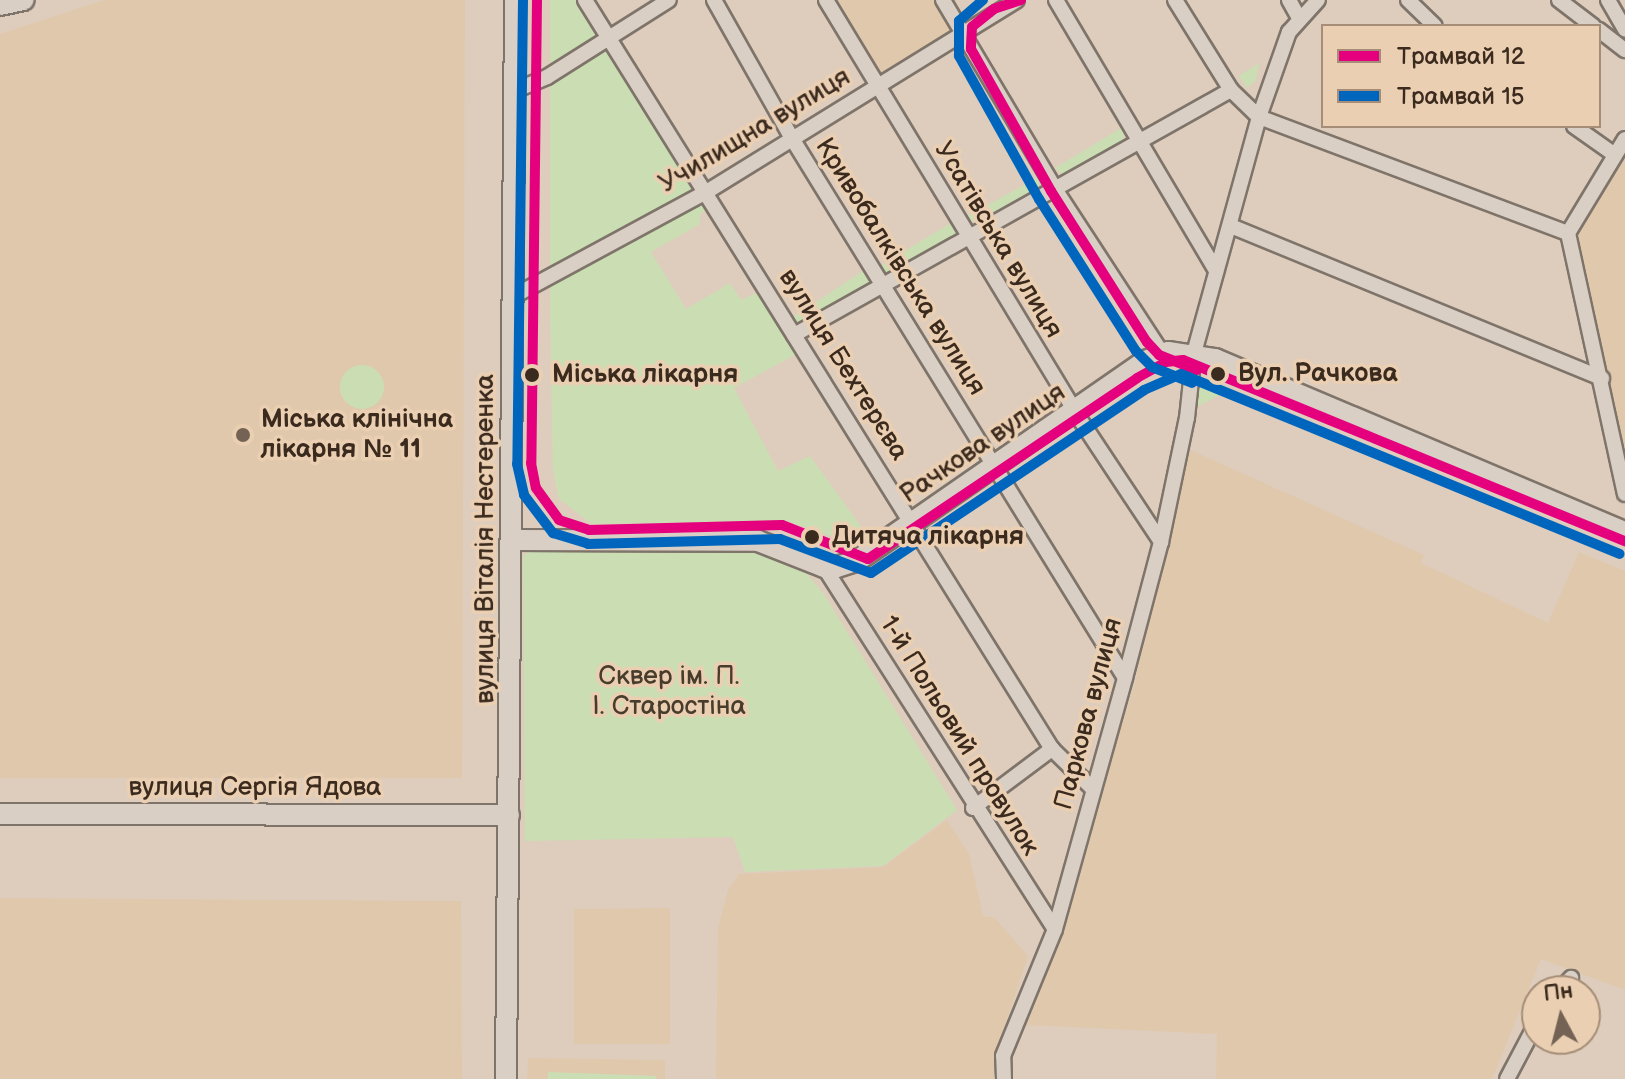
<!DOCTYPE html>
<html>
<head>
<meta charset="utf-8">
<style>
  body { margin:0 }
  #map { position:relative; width:1625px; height:1079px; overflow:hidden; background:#decdbc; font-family:"Balsamiq Sans",sans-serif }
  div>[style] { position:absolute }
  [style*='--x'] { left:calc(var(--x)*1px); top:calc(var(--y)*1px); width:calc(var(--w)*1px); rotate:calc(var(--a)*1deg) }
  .built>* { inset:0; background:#e0c8ad }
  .green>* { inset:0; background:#cbdeb3 }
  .round { border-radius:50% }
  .roads { filter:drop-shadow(2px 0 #7f746a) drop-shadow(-2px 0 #7f746a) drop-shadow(0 2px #7f746a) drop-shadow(0 -2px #7f746a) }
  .street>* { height:14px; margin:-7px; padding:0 7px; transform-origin:7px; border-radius:7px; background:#d9cfc4 }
  .secondary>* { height:20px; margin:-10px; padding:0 10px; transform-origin:10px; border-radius:10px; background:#d9cfc4 }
  .tram-1>* { height:10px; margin:-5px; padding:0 5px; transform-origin:5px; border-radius:5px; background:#e5007d }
  .tram-2>* { height:10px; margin:-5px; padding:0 5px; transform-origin:5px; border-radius:5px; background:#0065bd }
  .dots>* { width:22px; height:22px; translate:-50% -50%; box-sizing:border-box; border:4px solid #ebcfb2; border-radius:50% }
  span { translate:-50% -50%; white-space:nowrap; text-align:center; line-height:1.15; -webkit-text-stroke:7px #ebcfb2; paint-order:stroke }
  .street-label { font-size:26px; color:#3b2a1e }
  .stop-label { font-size:26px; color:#3b2a1e; font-weight:700 }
  .left { translate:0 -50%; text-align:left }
  .poi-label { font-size:26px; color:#3b2a1e; font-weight:700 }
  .park-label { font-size:26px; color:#483d2c }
  .legend { position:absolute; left:1321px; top:24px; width:280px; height:104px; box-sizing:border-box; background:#ebcfb2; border:2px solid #a58d77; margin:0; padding:10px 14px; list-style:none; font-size:24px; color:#3b2a1e }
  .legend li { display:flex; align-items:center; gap:16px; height:40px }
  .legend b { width:40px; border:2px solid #a58d77 }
  .north { position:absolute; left:1521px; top:975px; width:80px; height:80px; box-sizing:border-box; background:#ebcfb2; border:2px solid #a58d77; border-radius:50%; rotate:353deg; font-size:22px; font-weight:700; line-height:32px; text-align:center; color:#3b2a1e }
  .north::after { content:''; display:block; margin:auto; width:28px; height:36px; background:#746355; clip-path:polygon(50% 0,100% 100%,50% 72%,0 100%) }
</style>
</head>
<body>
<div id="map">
  <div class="built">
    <i style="clip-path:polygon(104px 0,465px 0,462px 778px,0 778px,0 34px)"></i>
    <i style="clip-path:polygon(830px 0,942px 0,963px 35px,876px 82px)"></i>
    <i style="clip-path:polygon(1625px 147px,1625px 469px,1572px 233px)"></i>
    <i style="clip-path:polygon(1184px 447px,1424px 555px,1421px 563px,1548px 623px,1579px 552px,1625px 571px,1625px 990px,1541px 959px,1492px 1079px,1216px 1079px,1217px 1034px,1026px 1025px,1135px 684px)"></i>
    <i style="clip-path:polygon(947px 820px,969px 854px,983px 916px,995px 918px,1028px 956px,994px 1059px,994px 1079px,716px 1079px,718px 928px,728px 890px,739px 874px,883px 867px)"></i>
    <i style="clip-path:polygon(0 898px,461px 901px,462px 1079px,0 1079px)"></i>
    <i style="clip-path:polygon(670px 908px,670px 1044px,574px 1044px,574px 909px)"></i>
    <i style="clip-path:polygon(528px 1058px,665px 1060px,665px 1079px,527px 1079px)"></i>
  </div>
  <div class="green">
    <i style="clip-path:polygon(550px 0,579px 0,713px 206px,700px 214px,700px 224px,651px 252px,686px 309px,730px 283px,741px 300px,766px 289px,798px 353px,734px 388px,778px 471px,810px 456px,868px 536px,849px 542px,787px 521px,592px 524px,559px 499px,553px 471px,550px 317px)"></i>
    <i style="clip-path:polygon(1259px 63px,1256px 80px,1247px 88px,1239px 76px)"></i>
    <i style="clip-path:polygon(1126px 125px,1123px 140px,1063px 175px,1055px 168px)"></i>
    <i style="clip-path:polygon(1040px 176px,1038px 190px,979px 223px,964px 218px)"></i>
    <i style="clip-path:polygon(954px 221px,960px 232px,887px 276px,880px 267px,885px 263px)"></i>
    <i style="clip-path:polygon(866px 269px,875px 283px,796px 325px,792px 318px)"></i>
    <i class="round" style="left:340px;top:365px;width:44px;height:44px"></i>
    <i style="clip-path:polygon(1202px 378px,1228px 391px,1194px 408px,1195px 395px)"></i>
    <i style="clip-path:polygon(532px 548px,753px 548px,799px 564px,825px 596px,957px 810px,883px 866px,745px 872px,733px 837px,525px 841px,523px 557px)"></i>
    <i style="clip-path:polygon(548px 1072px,656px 1076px,656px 1079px,548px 1079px)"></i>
  </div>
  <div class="roads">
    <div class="street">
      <i style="--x:585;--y:0;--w:883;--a:58.06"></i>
      <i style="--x:1052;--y:749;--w:57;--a:44.3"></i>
      <i style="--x:714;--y:0;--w:161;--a:60.6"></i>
      <i style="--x:793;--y:140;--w:632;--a:58.32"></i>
      <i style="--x:826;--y:0;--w:489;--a:58.8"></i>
      <i style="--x:1079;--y:418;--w:149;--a:56.5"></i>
      <i style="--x:943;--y:0;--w:220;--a:59.3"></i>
      <i style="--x:1055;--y:189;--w:196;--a:56.9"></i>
      <i style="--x:1056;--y:0;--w:315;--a:59.4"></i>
      <i style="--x:1175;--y:0;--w:106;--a:58.1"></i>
      <i style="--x:1231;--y:90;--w:39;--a:44"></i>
      <i style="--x:1259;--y:117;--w:330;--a:20.6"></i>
      <i style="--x:1289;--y:0;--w:21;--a:61"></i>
      <i style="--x:1408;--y:0;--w:37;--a:44"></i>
      <i style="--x:1559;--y:0;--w:43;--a:37.4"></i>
      <i style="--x:1608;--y:0;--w:34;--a:60"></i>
      <i style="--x:1599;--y:30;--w:33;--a:38"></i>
      <i style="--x:514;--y:91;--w:36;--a:-23"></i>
      <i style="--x:547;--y:77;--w:144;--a:-32.3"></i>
      <i style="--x:1574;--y:126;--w:50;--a:35.3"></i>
      <i style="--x:1625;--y:139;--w:110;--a:121.2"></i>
      <i style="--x:1568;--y:233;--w:267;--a:77.7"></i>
      <i style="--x:1233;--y:227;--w:399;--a:22.3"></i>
      <i style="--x:512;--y:297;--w:223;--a:-28.4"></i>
      <i style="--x:708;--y:191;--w:363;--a:-31.7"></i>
      <i style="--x:794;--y:335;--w:501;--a:-29.28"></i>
      <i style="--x:824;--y:567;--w:429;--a:57.5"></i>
      <i style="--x:973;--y:808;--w:99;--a:-36.8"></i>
      <i style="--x:1559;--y:991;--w:18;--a:-47"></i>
      <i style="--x:1004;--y:1079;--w:23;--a:-92"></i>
      <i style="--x:1003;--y:1056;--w:137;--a:-67.7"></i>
      <i style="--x:1055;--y:929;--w:261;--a:-74.4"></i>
      <i style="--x:1125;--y:678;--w:141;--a:-75.2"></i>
      <i style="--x:1161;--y:542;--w:127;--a:-78.2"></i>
      <i style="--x:1187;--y:418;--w:65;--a:-83.9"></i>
      <i style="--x:1194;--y:353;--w:245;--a:-74.6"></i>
      <i style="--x:1259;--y:117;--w:90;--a:-70.6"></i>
      <i style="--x:1289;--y:32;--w:43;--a:-47.8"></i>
      <i style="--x:1507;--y:1079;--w:64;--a:-62.2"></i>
    </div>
    <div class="secondary">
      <i style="--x:0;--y:5;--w:24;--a:-12"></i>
      <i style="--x:513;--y:540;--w:245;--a:0.2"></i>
      <i style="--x:758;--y:541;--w:71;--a:21.5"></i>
      <i style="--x:824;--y:567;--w:13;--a:0"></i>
      <i style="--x:837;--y:567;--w:22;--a:-18"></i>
      <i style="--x:858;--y:560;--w:349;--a:-34.7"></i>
      <i style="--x:1145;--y:361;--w:25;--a:-21"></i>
      <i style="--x:1168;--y:352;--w:48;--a:8.5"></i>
      <i style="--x:1215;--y:359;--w:445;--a:22.9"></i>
      <i style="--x:0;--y:814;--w:509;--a:0.11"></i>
      <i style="--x:506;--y:1079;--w:1079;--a:-89.52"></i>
    </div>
  </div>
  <div class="tram-1">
    <i style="--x:537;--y:0;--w:463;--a:90.7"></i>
    <i style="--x:531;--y:463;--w:25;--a:79"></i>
    <i style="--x:536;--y:488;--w:39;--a:54"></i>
    <i style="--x:559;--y:520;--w:32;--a:18"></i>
    <i style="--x:589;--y:530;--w:193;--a:-1.5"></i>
    <i style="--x:782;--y:525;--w:92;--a:21.6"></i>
    <i style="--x:868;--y:559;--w:324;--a:-33.9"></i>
    <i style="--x:1137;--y:378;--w:33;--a:-29"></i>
    <i style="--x:1166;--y:362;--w:17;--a:-7"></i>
    <i style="--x:1183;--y:360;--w:478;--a:22.3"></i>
    <i style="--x:1021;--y:0;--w:28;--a:162"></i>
    <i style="--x:994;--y:9;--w:28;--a:141"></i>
    <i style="--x:972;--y:27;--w:22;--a:93"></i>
    <i style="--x:971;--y:49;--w:163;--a:60.6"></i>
    <i style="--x:1051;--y:191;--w:179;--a:57.6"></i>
    <i style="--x:1147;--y:342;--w:18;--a:47"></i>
    <i style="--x:1159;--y:355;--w:41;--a:21.5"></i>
  </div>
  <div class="tram-2">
    <i style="--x:523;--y:0;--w:464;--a:90.7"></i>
    <i style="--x:517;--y:464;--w:32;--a:77"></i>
    <i style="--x:524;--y:495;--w:48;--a:52.7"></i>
    <i style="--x:553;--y:533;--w:37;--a:17"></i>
    <i style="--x:588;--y:544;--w:192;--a:-1.5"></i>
    <i style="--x:780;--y:539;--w:97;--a:20.5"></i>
    <i style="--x:871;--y:573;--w:329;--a:-33.8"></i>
    <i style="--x:1144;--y:390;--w:40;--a:-23.4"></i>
    <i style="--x:1181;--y:374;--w:474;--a:22.3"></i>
    <i style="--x:983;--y:0;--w:32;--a:139"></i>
    <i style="--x:959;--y:21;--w:35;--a:90"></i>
    <i style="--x:959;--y:56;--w:164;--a:60.8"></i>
    <i style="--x:1039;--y:199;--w:180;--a:57.5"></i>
    <i style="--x:1136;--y:351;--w:23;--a:45"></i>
    <i style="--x:1152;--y:367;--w:43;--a:21.8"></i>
  </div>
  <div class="dots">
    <i style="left:1218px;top:374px;background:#3b2a1e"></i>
    <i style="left:532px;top:375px;background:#3b2a1e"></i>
    <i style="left:243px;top:435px;background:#746355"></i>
    <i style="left:812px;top:537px;background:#3b2a1e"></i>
  </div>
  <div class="street-label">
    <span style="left:755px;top:131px;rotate:-31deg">Училищна вулиця</span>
    <span style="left:998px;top:240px;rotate:59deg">Усатівська вулиця</span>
    <span style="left:900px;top:267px;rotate:58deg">Кривобалківська вулиця</span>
    <span style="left:843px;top:365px;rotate:58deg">вулиця Бехтерєва</span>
    <span style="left:983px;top:444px;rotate:-34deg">Рачкова вулиця</span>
    <span style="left:486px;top:539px;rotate:-90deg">вулиця Віталія Нестеренка</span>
    <span style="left:1089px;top:714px;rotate:-75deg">Паркова вулиця</span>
    <span style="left:959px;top:736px;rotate:58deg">1-й Польовий провулок</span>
    <span style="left:255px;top:788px">вулиця Сергія Ядова</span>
  </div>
  <div class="stop-label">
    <span class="left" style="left:1238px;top:374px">Вул. Рачкова</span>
    <span class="left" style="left:552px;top:375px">Міська лікарня</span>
    <span class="left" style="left:832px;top:537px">Дитяча лікарня</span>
  </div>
  <div class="poi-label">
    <span class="left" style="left:261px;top:435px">Міська клінічна<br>лікарня № 11</span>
  </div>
  <div class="park-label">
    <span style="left:669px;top:692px">Сквер ім. П.<br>І. Старостіна</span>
  </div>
  <ul class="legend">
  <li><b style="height:10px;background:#e5007d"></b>Трамвай 12</li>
  <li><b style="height:10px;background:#0065bd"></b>Трамвай 15</li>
  </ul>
  <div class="north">Пн</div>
</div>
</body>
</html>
